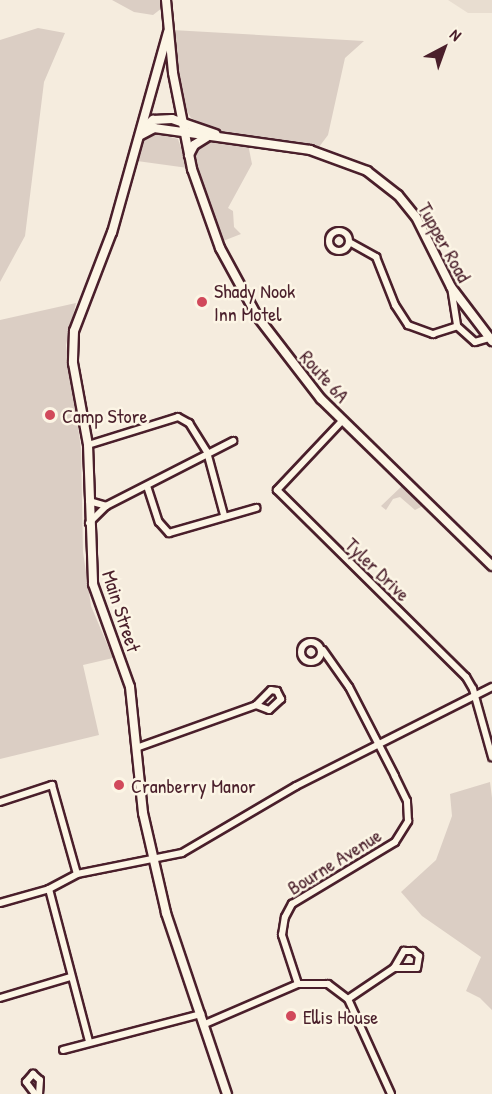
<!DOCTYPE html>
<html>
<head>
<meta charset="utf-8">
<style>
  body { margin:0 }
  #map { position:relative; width:492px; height:1094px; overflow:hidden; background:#f5ecde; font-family:"Patrick Hand",sans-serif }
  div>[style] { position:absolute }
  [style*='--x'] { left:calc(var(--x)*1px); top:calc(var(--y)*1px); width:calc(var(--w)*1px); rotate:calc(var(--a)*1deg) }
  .built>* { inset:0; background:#e8ddd0 }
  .green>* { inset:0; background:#dbcec4 }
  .roads { filter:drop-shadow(2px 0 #4a1f2b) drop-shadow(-2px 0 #4a1f2b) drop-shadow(0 2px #4a1f2b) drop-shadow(0 -2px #4a1f2b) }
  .minor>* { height:6px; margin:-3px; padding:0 3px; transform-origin:3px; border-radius:3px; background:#fcf5e5 }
  .minor>.ring { margin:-3px; padding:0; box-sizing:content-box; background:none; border:6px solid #fcf5e5; border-radius:50% }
  .major>* { height:8px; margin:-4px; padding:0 4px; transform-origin:4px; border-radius:4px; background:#fcf5e5 }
  .dots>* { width:16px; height:16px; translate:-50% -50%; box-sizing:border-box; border:3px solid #fcf5e5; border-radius:50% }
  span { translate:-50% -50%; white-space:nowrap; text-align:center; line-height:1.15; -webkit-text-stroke:5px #fcf5e5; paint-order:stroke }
  .street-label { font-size:20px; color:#4a1f2b }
  .poi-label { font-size:20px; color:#4a1f2b }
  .left { translate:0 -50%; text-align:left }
  .north { position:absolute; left:414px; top:18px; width:60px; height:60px; -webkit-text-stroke:4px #fcf5e5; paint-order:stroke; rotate:41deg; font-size:16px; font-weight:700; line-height:24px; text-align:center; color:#4a1f2b }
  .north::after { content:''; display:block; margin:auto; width:21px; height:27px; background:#4a1f2b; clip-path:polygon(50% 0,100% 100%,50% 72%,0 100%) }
</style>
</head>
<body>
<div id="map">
  <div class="built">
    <i style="clip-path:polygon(448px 0,492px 0,492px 13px,468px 13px)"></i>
  </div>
  <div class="green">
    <i style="clip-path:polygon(112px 0,161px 0,162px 8px,153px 15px,134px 12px)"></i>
    <i style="clip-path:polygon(38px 28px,65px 33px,44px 82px,25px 236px,0 282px,0 40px)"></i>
    <i style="clip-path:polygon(172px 30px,364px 41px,345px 58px,328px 135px,319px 147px,223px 133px,191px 118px,182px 102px)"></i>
    <i style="clip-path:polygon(150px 132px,178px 139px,188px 168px,137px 161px,145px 136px)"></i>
    <i style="clip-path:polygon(210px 140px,248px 144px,252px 164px,228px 208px,233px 211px,234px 227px,241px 234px,223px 241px,194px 160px,199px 145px)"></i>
    <i style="clip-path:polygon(76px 303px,66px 345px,81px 448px,83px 552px,91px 606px,113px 658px,83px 665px,99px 735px,0 759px,0 320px)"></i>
    <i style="clip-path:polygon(403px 485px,421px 501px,421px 507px,415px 510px,400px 497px,393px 499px,386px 510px,381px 506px)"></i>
    <i style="clip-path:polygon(490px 782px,492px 798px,492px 1010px,480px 998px,466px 991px,481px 957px,422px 916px,401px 892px,436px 860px,452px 816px,450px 794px)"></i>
  </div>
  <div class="roads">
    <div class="minor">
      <i class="ring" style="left:329px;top:231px;width:14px;height:14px"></i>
      <i style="--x:351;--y:243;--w:29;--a:29"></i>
      <i style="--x:376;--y:257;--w:52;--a:68.4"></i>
      <i style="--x:395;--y:305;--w:24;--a:57"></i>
      <i style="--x:408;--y:325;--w:27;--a:20"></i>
      <i style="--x:433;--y:334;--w:25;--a:-18"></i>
      <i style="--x:457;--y:326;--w:24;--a:42"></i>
      <i style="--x:475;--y:342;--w:15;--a:-16"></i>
      <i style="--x:451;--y:287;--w:39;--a:81"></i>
      <i style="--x:342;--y:421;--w:95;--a:133.3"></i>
      <i style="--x:277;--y:490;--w:266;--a:44.7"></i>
      <i style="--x:466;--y:677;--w:14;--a:60"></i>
      <i style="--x:473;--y:689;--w:71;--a:74.4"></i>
      <i style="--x:88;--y:445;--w:94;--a:-17.3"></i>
      <i style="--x:178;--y:417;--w:13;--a:29"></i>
      <i style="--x:189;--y:423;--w:34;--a:58"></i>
      <i style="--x:207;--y:452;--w:65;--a:74.9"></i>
      <i style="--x:147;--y:486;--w:38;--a:72"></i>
      <i style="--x:159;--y:522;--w:15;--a:48"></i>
      <i style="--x:169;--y:533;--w:91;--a:-16"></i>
      <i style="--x:89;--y:501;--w:18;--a:16"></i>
      <i style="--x:89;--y:523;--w:24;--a:-45"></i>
      <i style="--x:106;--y:506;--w:143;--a:-27.1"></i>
      <i class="ring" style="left:301px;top:642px;width:14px;height:14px"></i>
      <i style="--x:139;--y:747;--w:124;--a:-19.7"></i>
      <i style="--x:256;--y:705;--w:21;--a:-45"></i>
      <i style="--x:271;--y:690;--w:6;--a:9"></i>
      <i style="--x:277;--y:691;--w:9;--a:63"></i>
      <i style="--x:281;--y:699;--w:16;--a:137"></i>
      <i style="--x:269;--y:710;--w:14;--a:-159"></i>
      <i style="--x:0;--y:802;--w:55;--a:-18.1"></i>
      <i style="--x:52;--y:785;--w:92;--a:74.3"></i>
      <i style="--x:49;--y:889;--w:157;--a:75.3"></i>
      <i style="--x:0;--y:903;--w:51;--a:-15.9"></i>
      <i style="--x:49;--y:889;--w:32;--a:-28"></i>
      <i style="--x:77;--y:874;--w:107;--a:-11.3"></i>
      <i style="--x:182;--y:853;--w:132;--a:-30.4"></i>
      <i style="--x:296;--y:786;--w:220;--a:-26.8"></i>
      <i style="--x:298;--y:984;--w:30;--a:0"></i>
      <i style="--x:328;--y:984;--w:25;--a:37"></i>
      <i style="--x:348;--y:999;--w:104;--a:65.6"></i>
      <i style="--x:0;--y:998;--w:73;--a:-16.7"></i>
      <i style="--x:348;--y:999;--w:55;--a:-34"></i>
      <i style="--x:394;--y:968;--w:20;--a:-60"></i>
      <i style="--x:404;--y:951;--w:9;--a:0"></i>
      <i style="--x:413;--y:951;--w:8;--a:40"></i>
      <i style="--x:419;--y:956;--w:12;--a:99"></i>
      <i style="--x:417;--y:968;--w:23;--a:180"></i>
      <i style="--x:205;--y:1024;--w:101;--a:-23.3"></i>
      <i style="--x:298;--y:984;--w:52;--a:-108.1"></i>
      <i style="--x:282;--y:935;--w:18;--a:-81"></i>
      <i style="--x:285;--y:917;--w:15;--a:-62"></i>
      <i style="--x:292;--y:904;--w:120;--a:-31"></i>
      <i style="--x:395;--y:842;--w:25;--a:-58"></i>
      <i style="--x:408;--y:821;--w:20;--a:-93"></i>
      <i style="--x:407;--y:801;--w:28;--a:-116"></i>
      <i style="--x:395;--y:776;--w:100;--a:-117.3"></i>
      <i style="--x:349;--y:687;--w:45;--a:-125.1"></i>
      <i style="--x:63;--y:1050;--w:143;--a:-14.6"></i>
      <i style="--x:35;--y:1094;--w:15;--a:-127"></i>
      <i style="--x:26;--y:1082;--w:11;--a:-49"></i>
      <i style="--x:33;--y:1074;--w:9;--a:41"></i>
      <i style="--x:40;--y:1080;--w:14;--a:94"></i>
    </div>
    <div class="major">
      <i style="--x:166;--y:0;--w:73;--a:84.5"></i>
      <i style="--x:173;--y:73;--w:98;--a:78.8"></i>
      <i style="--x:192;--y:169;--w:84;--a:70.5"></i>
      <i style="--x:220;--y:248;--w:77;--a:61.4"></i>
      <i style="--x:257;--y:316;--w:105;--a:52.4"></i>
      <i style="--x:321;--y:399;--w:239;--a:44.3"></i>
      <i style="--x:168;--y:32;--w:208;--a:105.6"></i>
      <i style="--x:112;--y:232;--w:106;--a:111"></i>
      <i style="--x:74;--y:331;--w:32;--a:92"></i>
      <i style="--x:73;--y:363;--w:83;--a:79.6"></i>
      <i style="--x:88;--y:445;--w:139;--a:87.9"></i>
      <i style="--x:93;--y:584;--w:109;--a:70.2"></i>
      <i style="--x:130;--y:687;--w:127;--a:84.1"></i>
      <i style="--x:143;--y:813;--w:103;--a:77"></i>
      <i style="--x:166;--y:913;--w:191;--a:71.4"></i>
      <i style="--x:143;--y:128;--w:13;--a:-39"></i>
      <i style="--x:153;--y:120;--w:19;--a:-3"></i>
      <i style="--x:172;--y:119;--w:46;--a:19.2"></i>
      <i style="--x:141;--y:135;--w:15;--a:-28"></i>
      <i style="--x:154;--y:128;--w:158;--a:8"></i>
      <i style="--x:310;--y:150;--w:61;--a:20.2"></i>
      <i style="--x:367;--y:171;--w:39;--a:38"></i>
      <i style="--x:398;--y:195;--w:28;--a:51"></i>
      <i style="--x:416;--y:217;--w:78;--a:63.4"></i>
      <i style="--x:451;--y:287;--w:68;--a:52.8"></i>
      <i style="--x:189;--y:155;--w:11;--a:-63"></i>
      <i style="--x:194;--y:145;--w:15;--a:-32"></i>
    </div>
  </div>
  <div class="dots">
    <i style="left:202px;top:302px;background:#d1495b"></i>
    <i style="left:50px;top:415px;background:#d1495b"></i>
    <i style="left:119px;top:785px;background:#d1495b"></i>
    <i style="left:291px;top:1016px;background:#d1495b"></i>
  </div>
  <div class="street-label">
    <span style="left:445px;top:242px;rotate:61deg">Tupper Road</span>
    <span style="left:325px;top:376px;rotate:48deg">Route 6A</span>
    <span style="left:378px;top:569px;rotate:44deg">Tyler Drive</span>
    <span style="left:122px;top:611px;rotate:72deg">Main Street</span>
    <span style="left:334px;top:861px;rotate:-32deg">Bourne Avenue</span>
  </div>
  <div class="poi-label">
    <span class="left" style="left:214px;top:302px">Shady Nook<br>Inn Motel</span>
    <span class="left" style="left:62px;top:415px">Camp Store</span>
    <span class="left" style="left:131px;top:785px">Cranberry Manor</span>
    <span class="left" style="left:303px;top:1016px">Ellis House</span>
  </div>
  <div class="north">N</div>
</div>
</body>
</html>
